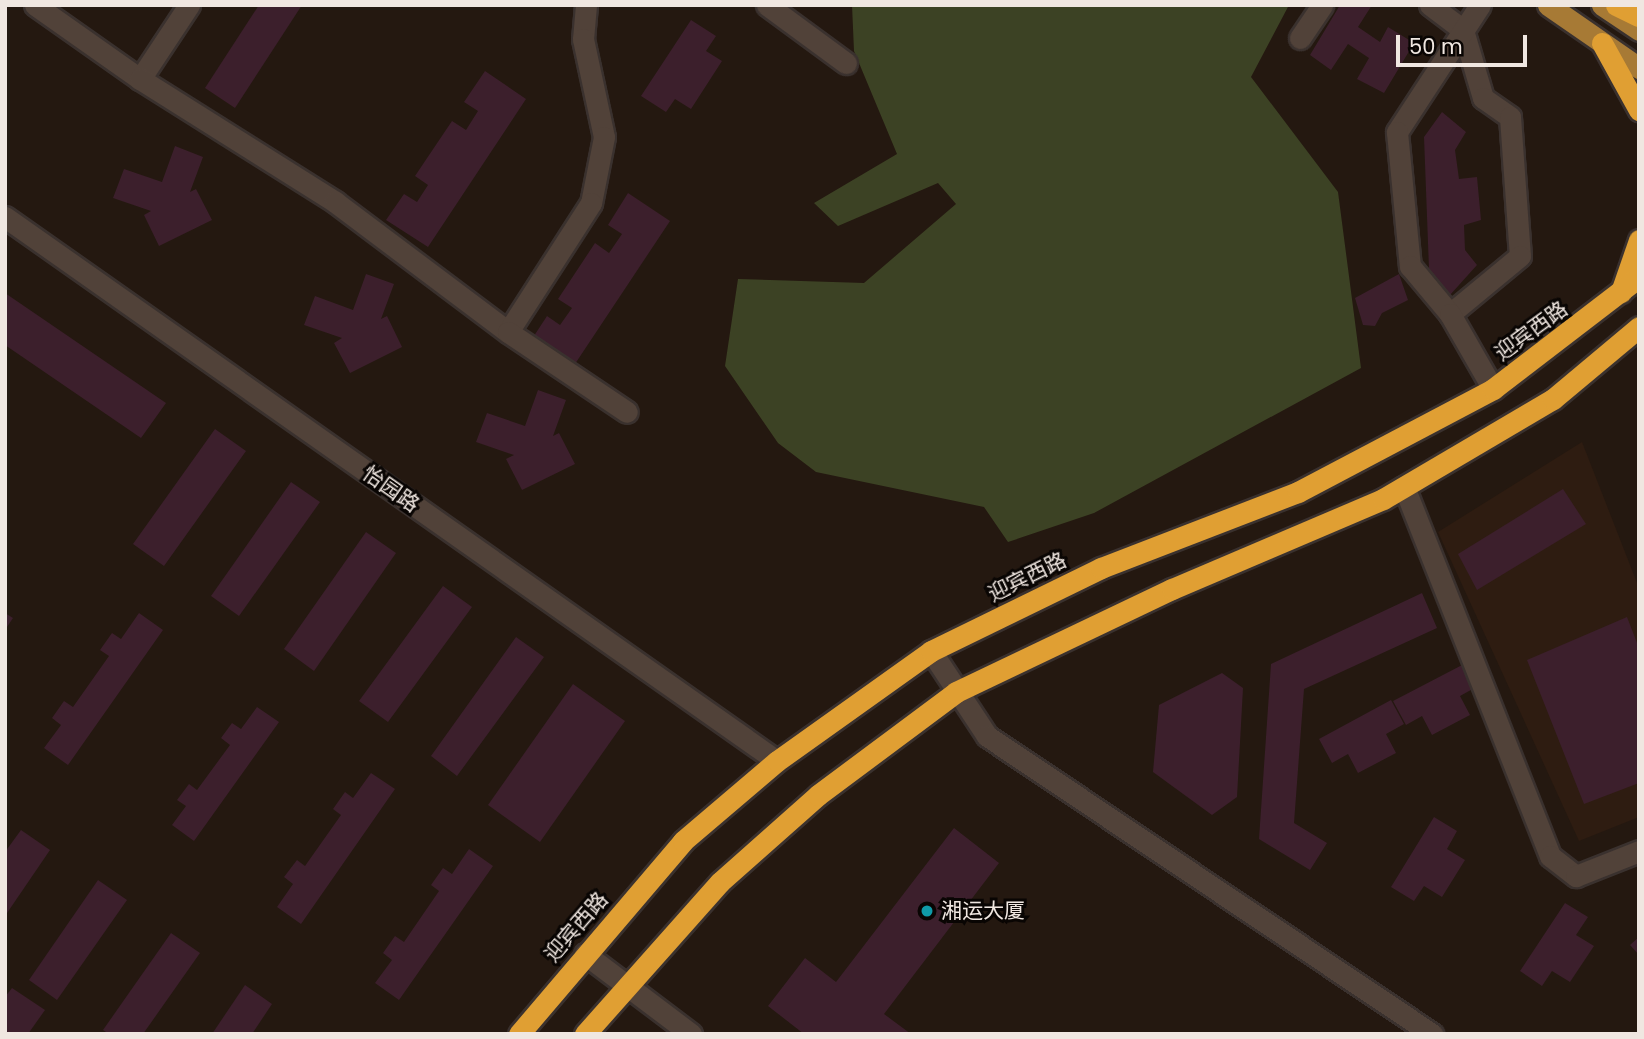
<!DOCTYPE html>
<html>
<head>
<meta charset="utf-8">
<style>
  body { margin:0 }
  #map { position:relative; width:1644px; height:1039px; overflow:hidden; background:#241810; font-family:Poppins,"Noto Sans SC",sans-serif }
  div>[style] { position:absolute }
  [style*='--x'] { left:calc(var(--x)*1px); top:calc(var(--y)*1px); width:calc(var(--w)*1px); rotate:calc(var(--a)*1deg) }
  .built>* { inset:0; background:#2e1c11 }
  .green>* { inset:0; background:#3c4224 }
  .building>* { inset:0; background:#3c1f2c }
  .roads { filter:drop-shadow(2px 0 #3a312e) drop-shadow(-2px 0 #3a312e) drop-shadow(0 2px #3a312e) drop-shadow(0 -2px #3a312e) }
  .minor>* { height:21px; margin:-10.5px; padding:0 10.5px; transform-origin:10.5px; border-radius:10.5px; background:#514239 }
  .major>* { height:21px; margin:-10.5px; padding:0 10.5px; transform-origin:10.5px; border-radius:10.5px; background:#a77a35 }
  .highway>* { height:21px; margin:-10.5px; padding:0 10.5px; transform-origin:10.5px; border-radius:10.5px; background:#e09f33 }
  .dots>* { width:19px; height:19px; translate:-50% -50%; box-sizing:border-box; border:4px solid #090503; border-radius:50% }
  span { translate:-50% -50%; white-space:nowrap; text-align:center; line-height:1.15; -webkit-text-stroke:6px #090503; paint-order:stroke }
  .street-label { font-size:21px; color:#f0e7e1 }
  .poi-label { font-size:21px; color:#f0e7e1 }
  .left { translate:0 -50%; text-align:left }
  .frame { position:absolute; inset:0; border:7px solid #f0e7e1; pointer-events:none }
  .scale { position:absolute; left:1396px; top:35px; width:131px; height:32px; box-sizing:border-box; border:4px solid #f0e7e1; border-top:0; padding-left:9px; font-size:21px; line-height:24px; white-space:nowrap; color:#f0e7e1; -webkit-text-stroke:5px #090503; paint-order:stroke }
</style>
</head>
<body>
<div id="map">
  <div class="built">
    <i style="clip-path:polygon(1582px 442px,1639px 588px,1639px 817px,1579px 841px,1438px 532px)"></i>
  </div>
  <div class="green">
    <i style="clip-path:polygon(852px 5px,1289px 5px,1251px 77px,1338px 192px,1361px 368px,1094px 513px,1008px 542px,984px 507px,816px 472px,778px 443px,725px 366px,738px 279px,864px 283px,956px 204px,938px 183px,838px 226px,814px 203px,897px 154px,854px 51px)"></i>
  </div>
  <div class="building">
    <i style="clip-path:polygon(259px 5px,302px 5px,235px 108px,205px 88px)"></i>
    <i style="clip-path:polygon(1340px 5px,1372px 5px,1358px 27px,1380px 42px,1388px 27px,1414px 43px,1384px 93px,1357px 79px,1369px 58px,1348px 44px,1331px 70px,1310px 55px)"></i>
    <i style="clip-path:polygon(691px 20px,716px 36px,706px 51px,722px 61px,691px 109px,675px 99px,666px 112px,641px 96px)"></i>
    <i style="clip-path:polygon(485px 71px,526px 99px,428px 247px,386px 220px,404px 194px,417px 202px,428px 185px,415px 176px,452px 121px,466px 130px,478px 111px,464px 102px)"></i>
    <i style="clip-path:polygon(1442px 112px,1466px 132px,1455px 150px,1459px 179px,1477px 177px,1481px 220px,1464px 225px,1465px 250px,1477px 265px,1450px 295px,1429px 269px,1424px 137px)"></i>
    <i style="clip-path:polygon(175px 146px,203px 157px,190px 192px,196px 189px,212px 220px,159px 246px,144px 215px,151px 211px,113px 198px,124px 169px,162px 182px)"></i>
    <i style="clip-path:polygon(628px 193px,670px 221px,571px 370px,530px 342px,547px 316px,560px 325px,572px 308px,558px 299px,595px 243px,609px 253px,622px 234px,608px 225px)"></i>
    <i style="clip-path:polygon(366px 274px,394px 284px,381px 319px,387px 316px,402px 347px,350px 373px,334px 343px,342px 338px,304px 325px,315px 296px,353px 310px)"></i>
    <i style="clip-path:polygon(1399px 274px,1408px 300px,1382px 313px,1375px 326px,1363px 325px,1355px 298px)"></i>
    <i style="clip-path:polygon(5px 293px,166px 403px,141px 438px,5px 345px)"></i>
    <i style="clip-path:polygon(538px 390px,566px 400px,553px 436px,559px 433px,575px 464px,522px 490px,506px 459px,514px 455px,476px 442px,487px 413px,525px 426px)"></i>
    <i style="clip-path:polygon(215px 429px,246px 451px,164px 566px,133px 544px)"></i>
    <i style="clip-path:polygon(291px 482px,320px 502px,239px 616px,211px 596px)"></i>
    <i style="clip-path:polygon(1563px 489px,1586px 524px,1477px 590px,1458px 554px)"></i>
    <i style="clip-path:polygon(366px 532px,396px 553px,314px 671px,284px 649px)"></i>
    <i style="clip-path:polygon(443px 586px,472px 607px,388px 722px,359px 701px)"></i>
    <i style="clip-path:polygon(1422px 593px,1437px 628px,1304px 689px,1294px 823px,1327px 843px,1310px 870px,1259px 839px,1271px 664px)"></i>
    <i style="clip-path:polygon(5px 613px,13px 618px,5px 630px)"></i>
    <i style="clip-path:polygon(139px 613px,163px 630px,68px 765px,44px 748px,61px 725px,52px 718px,64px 701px,73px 707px,109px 656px,100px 650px,112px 633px,121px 639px)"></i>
    <i style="clip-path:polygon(1627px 617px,1639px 648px,1639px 783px,1584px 804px,1527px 660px)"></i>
    <i style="clip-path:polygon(516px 637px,544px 657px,457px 776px,431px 756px)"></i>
    <i style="clip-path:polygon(1466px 663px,1478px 686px,1460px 696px,1470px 715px,1432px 735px,1422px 716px,1406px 725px,1393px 701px)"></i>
    <i style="clip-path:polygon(1222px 673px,1243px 688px,1237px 797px,1212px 815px,1153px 772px,1159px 705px)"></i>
    <i style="clip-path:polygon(573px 684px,625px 721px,540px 842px,488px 805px)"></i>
    <i style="clip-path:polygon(1391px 700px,1404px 724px,1386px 734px,1396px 753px,1358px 773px,1348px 754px,1332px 763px,1319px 739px)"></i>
    <i style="clip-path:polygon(257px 707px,279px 722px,194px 841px,172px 825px,186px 806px,177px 800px,189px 784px,197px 790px,230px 745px,221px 738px,232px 723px,241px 729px)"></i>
    <i style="clip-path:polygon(371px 773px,395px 789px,301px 924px,277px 907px,293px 884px,284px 877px,297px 860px,305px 866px,341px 815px,333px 809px,345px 792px,353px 798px)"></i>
    <i style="clip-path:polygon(1434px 817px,1457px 831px,1447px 849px,1465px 860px,1442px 897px,1424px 886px,1414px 901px,1391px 887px)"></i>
    <i style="clip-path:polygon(954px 828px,999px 863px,884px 1014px,911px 1034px,804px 1034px,768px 1006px,805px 958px,836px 982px)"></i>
    <i style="clip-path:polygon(21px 830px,50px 850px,5px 916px,5px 852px)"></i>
    <i style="clip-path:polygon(469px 849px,493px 866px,399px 1000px,375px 983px,392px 960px,383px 953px,395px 936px,404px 942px,439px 891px,431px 885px,443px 868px,452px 874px)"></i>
    <i style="clip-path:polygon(98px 880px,127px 900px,57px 1000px,29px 980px)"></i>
    <i style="clip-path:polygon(1565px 903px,1588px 917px,1576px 935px,1594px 946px,1570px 982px,1552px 971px,1542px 986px,1520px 971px)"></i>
    <i style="clip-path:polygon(171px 933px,200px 953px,143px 1034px,109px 1034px,103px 1030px)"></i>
    <i style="clip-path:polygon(1639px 937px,1639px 955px,1630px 945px)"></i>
    <i style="clip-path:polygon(245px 985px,272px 1004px,252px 1034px,212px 1034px)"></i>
    <i style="clip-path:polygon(12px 988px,45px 1010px,28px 1034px,5px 1034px,5px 997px)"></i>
  </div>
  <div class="roads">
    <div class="minor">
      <i style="--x:35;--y:5;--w:128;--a:35.2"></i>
      <i style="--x:189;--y:5;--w:89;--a:123.5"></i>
      <i style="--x:140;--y:79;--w:231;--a:32.2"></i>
      <i style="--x:335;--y:202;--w:216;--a:36.9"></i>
      <i style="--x:586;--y:5;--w:34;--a:95"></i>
      <i style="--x:583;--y:39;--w:100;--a:77.9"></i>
      <i style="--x:604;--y:137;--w:67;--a:101.1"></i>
      <i style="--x:591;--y:203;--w:153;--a:122.8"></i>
      <i style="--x:508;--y:332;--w:143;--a:33.9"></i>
      <i style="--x:767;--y:5;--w:98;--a:36.3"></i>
      <i style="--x:1430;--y:5;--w:41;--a:37.1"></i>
      <i style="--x:1463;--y:30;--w:71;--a:73.6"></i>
      <i style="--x:1483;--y:98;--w:33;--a:35"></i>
      <i style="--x:1510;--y:117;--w:139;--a:85.9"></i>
      <i style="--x:1520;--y:256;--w:91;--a:140.4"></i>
      <i style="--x:1480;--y:5;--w:152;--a:123.2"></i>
      <i style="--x:1397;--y:132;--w:135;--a:84.5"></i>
      <i style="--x:1410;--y:266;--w:62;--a:50.2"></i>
      <i style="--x:1450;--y:314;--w:86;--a:60.2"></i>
      <i style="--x:1300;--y:38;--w:40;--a:-56"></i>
      <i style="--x:5;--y:217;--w:944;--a:35.17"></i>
      <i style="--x:1404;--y:487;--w:397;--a:68.4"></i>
      <i style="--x:1550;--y:856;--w:33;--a:38"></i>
      <i style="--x:1576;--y:876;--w:68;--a:-21.6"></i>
      <i style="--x:931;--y:651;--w:102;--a:56.6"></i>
      <i style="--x:987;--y:736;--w:536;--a:33.81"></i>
      <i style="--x:585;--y:954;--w:133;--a:37"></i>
    </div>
    <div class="major">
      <i style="--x:1548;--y:5;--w:111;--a:34.7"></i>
      <i style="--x:1602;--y:5;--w:45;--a:34"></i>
    </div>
    <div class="highway">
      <i style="--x:1616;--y:5;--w:25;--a:26"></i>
      <i style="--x:1602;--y:43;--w:77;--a:61.1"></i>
      <i style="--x:1621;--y:292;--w:55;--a:-70.9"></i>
      <i style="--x:519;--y:1034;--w:253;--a:-49.6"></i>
      <i style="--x:683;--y:841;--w:123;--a:-40.4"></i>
      <i style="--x:777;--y:761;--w:189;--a:-35.5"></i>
      <i style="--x:931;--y:651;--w:189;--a:-26"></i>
      <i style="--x:1101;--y:568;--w:211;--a:-21.1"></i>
      <i style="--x:1298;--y:492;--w:221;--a:-27.8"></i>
      <i style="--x:1493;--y:389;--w:184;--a:-37.5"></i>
      <i style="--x:585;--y:1034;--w:203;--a:-48.4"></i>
      <i style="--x:720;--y:882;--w:131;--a:-41.6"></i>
      <i style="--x:818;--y:795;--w:172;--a:-36.7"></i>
      <i style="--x:956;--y:692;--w:239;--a:-25.5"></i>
      <i style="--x:1172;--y:589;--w:229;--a:-23.1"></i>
      <i style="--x:1383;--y:499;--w:197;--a:-30.5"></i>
      <i style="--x:1553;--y:399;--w:112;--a:-39.9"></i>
    </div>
  </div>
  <div class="dots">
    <i style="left:927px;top:911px;background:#0f9aa8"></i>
  </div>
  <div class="street-label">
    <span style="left:1531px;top:331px;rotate:-36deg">迎宾西路</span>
    <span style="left:391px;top:489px;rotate:35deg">怡园路</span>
    <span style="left:1027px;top:577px;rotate:-26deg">迎宾西路</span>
    <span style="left:576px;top:927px;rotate:-49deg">迎宾西路</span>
  </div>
  <div class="poi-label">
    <span class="left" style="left:941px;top:911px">湘运大厦</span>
  </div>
  <div class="frame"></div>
  <div class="scale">50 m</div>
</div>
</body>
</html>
